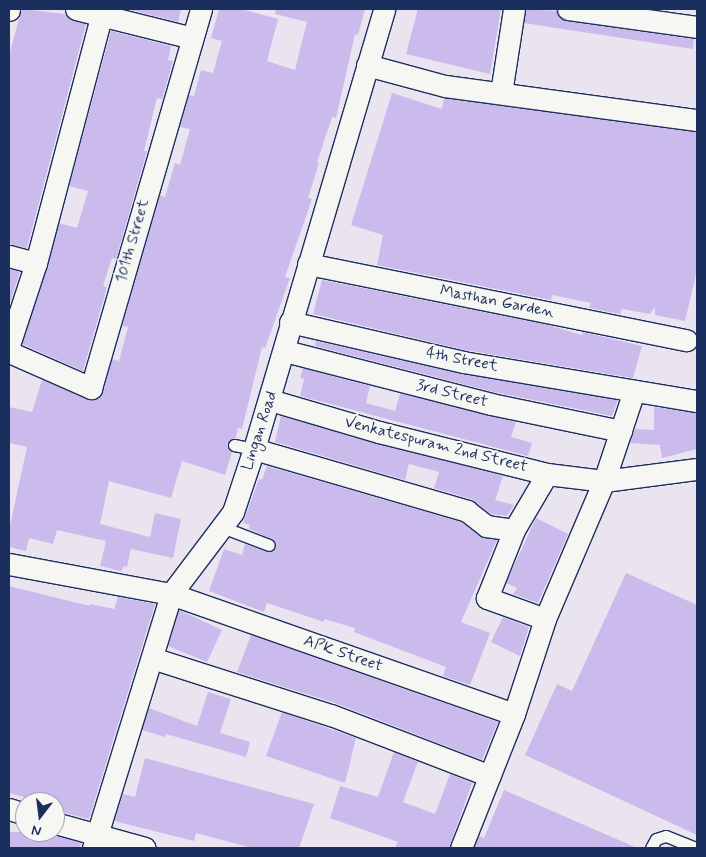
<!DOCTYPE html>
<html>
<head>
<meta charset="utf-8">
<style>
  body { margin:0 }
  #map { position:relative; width:706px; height:857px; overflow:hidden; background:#e9e4f0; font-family:Mynerve,sans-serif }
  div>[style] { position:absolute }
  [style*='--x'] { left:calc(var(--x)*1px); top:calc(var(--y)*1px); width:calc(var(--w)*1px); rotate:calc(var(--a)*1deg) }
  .building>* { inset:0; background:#cabbec }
  .roads { filter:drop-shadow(1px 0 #1b2f5e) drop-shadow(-1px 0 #1b2f5e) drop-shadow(0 1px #1b2f5e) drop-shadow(0 -1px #1b2f5e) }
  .lane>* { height:11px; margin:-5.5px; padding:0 5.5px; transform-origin:5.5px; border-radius:5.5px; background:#f6f6f2 }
  .street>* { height:21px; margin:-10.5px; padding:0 10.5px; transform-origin:10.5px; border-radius:10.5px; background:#f6f6f2 }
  span { translate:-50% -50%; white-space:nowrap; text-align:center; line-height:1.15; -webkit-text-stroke:4px #f6f6f2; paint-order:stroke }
  .street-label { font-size:16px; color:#1b2f5e }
  .frame { position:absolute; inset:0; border:10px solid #1b2f5e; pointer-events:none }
  .north { position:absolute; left:15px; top:792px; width:50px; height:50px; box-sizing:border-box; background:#f6f6f2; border:1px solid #9ea6b7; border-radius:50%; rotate:195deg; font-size:14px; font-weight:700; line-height:20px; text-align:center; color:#1b2f5e }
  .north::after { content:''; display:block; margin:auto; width:18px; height:22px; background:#1b2f5e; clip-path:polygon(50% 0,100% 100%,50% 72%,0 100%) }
</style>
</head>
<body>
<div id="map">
  <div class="building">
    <i style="clip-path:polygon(22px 9px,65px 14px,73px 21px,86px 24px,27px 248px,9px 244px,9px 55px)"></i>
    <i style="clip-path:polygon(127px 9px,181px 9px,178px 22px)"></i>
    <i style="clip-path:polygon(219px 9px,241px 9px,278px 19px,267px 61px,295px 70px,307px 22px,275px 14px,276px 9px,365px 9px,358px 35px,355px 34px,336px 118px,332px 117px,317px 162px,319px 163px,308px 198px,312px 199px,285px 277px,290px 278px,265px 348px,262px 347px,242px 429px,238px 428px,236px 438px,227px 443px,232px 452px,225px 475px,182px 461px,171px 498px,109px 481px,100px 524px,150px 537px,155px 513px,181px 519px,173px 558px,131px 549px,127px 567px,124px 566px,121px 571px,100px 566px,106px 541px,57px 530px,53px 544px,29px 538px,26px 551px,9px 547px,9px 530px,27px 447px,9px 443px,9px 407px,32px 412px,42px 380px,93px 400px,103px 392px,112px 359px,119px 361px,128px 327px,122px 326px,160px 195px,165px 197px,175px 163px,180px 165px,190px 129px,180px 127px,189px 95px,194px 96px,201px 70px,213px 73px,222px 41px,211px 38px)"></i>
    <i style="clip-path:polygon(418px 9px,501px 9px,490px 74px,406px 54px)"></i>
    <i style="clip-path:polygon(526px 9px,556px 11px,566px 21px,694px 39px,693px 49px,524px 23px)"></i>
    <i style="clip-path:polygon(111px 31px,171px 46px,168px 60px,173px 61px,162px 99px,157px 98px,144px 151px,147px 151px,116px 259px,112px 258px,103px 286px,107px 287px,83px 371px,22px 344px,59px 223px,77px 228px,88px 191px,69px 186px)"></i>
    <i style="clip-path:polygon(392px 93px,442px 109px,444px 98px,697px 132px,697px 270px,685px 321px,655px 315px,655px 307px,650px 314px,622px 309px,620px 314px,589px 308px,591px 303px,552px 295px,551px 300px,377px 265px,383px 235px,351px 225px)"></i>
    <i style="clip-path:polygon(9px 269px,20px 272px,10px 303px,9px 302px)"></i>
    <i style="clip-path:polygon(322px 280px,544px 324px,582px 335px,583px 332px,642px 346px,633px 378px,465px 350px,313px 314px)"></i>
    <i style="clip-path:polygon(316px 341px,461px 374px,618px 400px,612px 416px,494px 392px,315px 346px)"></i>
    <i style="clip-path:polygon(303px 368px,370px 386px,366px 403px,395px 411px,400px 393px,516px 422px,511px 437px,532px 443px,528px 456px,300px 396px,304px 379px,300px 378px)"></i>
    <i style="clip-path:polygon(654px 407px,697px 413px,697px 449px,662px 458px,660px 445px,630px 443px,635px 429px,654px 430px)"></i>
    <i style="clip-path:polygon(281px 416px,503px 476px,495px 500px,514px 505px,507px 516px,491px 514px,471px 499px,434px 488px,439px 472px,409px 464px,405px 480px,275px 442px)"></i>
    <i style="clip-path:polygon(267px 466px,461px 522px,479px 536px,497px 540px,461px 622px,490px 633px,470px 685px,443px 676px,446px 667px,354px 632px,355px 628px,324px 619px,324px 622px,267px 603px,264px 612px,209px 591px,224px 549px,242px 555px,245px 544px,267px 552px,276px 548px,274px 540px,249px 529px,250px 525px,243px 523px,259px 479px,262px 480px)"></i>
    <i style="clip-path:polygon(536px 518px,568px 534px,538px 603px,513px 594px,517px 588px,506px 583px)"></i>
    <i style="clip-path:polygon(626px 573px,697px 605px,697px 835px,525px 755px,557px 684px,572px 691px)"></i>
    <i style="clip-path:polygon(9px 586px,90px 606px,90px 604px,114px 609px,118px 597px,155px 604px,89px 819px,61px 812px,62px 808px,55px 806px,55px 802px,42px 802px,9px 793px)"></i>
    <i style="clip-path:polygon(179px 610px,222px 630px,207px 662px,168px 646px)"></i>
    <i style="clip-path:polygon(503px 617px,529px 627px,520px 656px,491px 642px)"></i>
    <i style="clip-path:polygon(251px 635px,498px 722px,482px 760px,335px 703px,237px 672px)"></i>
    <i style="clip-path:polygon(208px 692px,231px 699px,220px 733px,250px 742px,246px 757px,166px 734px,165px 737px,142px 730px,149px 708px,197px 726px)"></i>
    <i style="clip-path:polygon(282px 712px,356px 738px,345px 783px,266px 756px)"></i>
    <i style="clip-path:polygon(394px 752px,418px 762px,403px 802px,435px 814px,450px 774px,472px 783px,449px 848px,395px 848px,398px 842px,330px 818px,340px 786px,378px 797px)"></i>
    <i style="clip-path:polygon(145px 758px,314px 804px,299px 848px,252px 848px,196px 833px,194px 841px,114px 821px,123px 794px,135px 797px)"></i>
    <i style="clip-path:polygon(504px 790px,637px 848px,474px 848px,479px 836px,484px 838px)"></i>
    <i style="clip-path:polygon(9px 832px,46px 832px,81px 843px,80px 848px,9px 848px)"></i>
  </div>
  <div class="roads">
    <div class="lane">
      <i style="--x:234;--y:445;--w:20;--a:11"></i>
      <i style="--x:222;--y:527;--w:50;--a:21"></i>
      <i style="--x:651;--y:848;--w:10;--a:-61"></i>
      <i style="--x:656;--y:839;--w:10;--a:-17"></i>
      <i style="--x:666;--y:836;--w:31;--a:22"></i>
    </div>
    <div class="street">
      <i style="--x:76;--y:9;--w:120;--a:14"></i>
      <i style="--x:568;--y:9;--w:130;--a:7.9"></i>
      <i style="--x:9;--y:10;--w:1;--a:-90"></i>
      <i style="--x:367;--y:65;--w:81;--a:15.1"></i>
      <i style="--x:445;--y:86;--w:254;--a:7.7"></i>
      <i style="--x:501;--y:93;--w:85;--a:-81.2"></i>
      <i style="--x:9;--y:256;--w:28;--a:15"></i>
      <i style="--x:308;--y:264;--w:386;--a:11.4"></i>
      <i style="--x:290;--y:322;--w:178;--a:13"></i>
      <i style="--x:463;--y:362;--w:237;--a:9.5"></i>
      <i style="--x:9;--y:345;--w:86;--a:-71.8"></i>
      <i style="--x:36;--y:263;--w:258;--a:-75.2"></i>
      <i style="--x:285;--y:351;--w:213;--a:14.4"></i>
      <i style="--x:491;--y:404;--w:133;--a:11.7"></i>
      <i style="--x:9;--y:352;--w:90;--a:23.7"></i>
      <i style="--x:91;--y:388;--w:395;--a:-73.8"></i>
      <i style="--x:270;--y:400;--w:114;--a:16.4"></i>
      <i style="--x:379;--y:432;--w:173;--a:14"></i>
      <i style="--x:547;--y:474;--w:57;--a:7"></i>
      <i style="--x:604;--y:481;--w:94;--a:-7.4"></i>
      <i style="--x:254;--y:449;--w:222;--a:16.2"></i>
      <i style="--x:467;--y:511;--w:24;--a:38"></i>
      <i style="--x:486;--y:526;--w:28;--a:8"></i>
      <i style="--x:9;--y:564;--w:165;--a:10.5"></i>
      <i style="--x:171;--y:594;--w:363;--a:19.3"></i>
      <i style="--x:545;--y:619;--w:62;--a:-160.1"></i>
      <i style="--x:487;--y:598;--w:73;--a:-68.3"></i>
      <i style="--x:514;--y:530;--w:65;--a:-59.5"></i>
      <i style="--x:152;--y:658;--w:188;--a:17.7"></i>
      <i style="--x:331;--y:715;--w:170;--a:21"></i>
      <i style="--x:9;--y:809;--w:17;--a:17"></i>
      <i style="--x:55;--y:823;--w:93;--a:15.5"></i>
      <i style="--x:93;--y:848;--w:266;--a:-72.9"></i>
      <i style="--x:171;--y:594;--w:103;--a:-52.9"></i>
      <i style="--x:233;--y:512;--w:66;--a:-71.6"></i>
      <i style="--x:254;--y:449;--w:459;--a:-73.5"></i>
      <i style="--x:461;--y:848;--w:144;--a:-68.4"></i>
      <i style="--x:514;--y:714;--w:100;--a:-71.9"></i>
      <i style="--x:545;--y:619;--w:150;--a:-66.9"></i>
      <i style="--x:604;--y:481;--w:95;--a:-71.6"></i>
    </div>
  </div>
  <div class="street-label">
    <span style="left:133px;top:241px;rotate:-74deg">101th Street</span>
    <span style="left:497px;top:302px;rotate:11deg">Masthan Garden</span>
    <span style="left:462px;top:360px;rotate:11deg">4th Street</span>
    <span style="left:452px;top:394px;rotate:14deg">3rd Street</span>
    <span style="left:260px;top:431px;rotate:-72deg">Lingan Road</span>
    <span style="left:436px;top:445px;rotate:14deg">Venkatespuram 2nd Street</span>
    <span style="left:343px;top:654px;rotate:19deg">APK Street</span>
  </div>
  <div class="frame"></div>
  <div class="north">N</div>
</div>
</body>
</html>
